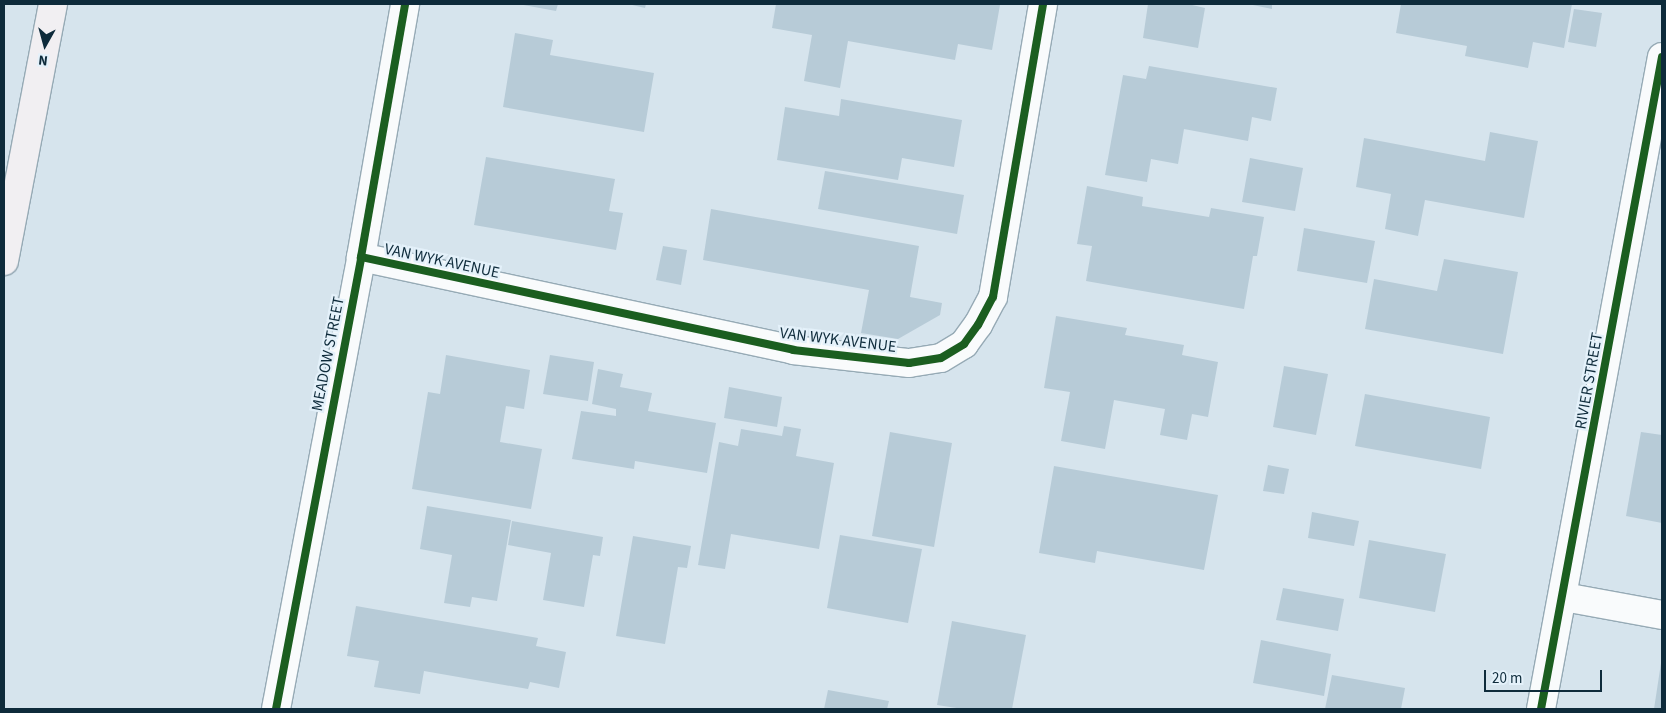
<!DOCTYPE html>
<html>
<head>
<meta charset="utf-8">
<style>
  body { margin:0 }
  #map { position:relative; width:1666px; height:713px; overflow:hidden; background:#d6e4ed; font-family:"Source Sans 3",sans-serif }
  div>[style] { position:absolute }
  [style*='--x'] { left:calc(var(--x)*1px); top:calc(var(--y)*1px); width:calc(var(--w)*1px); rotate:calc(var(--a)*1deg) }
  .building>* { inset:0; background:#b7cbd7 }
  .roads { filter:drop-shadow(1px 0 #96aab5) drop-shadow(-1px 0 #96aab5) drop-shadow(0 1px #96aab5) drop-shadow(0 -1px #96aab5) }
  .minor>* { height:28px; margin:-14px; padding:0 14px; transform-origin:14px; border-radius:14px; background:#f9fbfc }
  .secondary>* { height:28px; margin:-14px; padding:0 14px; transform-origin:14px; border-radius:14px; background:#f1eff2 }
  .cycleway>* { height:8px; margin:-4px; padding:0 4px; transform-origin:4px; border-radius:4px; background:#1b5e20 }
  span { translate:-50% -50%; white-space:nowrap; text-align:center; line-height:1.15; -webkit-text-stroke:4.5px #e4f1fa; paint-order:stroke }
  .street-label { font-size:16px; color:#0e2b3b }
  .frame { position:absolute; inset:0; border:5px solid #0e2b3b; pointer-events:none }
  .north { position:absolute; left:20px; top:20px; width:50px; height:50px; -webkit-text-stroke:4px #e4f1fa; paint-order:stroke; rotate:187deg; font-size:14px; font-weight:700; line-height:20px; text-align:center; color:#0e2b3b }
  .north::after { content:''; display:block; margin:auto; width:18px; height:22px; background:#0e2b3b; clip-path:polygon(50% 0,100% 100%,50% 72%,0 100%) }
  .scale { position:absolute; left:1484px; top:670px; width:118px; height:22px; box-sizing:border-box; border:2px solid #0e2b3b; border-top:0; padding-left:6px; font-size:15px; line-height:18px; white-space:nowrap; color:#0e2b3b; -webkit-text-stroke:4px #e4f1fa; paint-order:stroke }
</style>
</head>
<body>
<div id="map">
  <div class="building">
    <i style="clip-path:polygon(518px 4px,558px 4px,556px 11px)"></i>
    <i style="clip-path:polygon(628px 4px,646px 4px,645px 8px)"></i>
    <i style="clip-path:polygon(776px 4px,995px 4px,1000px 5px,992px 50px,958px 44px,955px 60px,848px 41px,840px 88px,804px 81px,812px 35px,772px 28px)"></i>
    <i style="clip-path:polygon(1148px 4px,1188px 4px,1205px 8px,1198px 48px,1143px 38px)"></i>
    <i style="clip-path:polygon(1248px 4px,1272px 4px,1272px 9px)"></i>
    <i style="clip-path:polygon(1401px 4px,1572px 4px,1564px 48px,1533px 42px,1528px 68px,1465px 56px,1467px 46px,1396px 33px)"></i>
    <i style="clip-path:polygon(1574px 9px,1602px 13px,1596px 47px,1568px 42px)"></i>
    <i style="clip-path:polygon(515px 33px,553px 40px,550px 55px,654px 73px,644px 132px,503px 107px)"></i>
    <i style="clip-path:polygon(1149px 66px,1277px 88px,1271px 121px,1252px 117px,1248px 141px,1184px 129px,1178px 164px,1151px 159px,1147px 182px,1105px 175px,1123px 75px,1146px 79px)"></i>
    <i style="clip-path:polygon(841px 99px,962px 120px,954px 167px,902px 158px,898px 180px,777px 160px,785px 107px,839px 116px)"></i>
    <i style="clip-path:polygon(1490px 132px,1538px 141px,1524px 218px,1425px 200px,1418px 236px,1385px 229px,1391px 194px,1356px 187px,1364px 138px,1485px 161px)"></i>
    <i style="clip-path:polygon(486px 157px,615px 179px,609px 211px,623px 213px,616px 250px,474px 225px)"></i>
    <i style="clip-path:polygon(1250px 158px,1303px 168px,1295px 211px,1242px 202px)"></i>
    <i style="clip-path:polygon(825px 171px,964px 195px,957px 234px,818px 209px)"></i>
    <i style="clip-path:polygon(1087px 186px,1143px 197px,1142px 206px,1209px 217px,1211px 208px,1264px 217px,1257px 256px,1253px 256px,1244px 309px,1086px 281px,1092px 246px,1077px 244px)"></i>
    <i style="clip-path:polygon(711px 209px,919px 246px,910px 297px,942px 303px,940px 315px,898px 339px,861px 333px,869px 290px,703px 260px)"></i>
    <i style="clip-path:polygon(1304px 228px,1375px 241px,1367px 283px,1297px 271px)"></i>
    <i style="clip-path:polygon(663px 246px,687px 250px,681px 285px,656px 280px)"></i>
    <i style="clip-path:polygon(1444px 259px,1518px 272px,1503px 354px,1365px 329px,1374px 279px,1437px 291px)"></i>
    <i style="clip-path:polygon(1056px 316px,1127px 328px,1125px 335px,1184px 345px,1182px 355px,1218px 362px,1208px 417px,1192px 414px,1187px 440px,1160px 435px,1165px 409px,1114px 400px,1105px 449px,1061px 441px,1070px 392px,1044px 388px)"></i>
    <i style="clip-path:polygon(446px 355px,530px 370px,524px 409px,506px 406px,500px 442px,542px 449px,531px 509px,412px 489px,428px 392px,440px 394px)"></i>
    <i style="clip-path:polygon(550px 355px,594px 362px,588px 401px,543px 394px)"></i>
    <i style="clip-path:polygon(1284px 366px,1328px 374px,1316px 435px,1273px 427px)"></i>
    <i style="clip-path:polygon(598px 369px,623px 374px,620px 387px,652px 393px,648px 411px,716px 423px,707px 473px,635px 461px,634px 469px,572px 459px,581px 411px,616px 416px,616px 409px,592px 404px)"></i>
    <i style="clip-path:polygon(729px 387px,782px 397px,777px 427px,724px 418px)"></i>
    <i style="clip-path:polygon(1365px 394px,1490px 417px,1481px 469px,1355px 446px)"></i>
    <i style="clip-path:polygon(784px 426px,801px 429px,796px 456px,834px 463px,819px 549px,731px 534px,725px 569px,698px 565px,719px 442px,738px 446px,741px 429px,782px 436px)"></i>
    <i style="clip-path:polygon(890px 432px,952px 443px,934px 547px,872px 536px)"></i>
    <i style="clip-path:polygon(1641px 432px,1662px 435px,1662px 523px,1626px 516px)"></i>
    <i style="clip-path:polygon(1268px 465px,1289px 469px,1284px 494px,1263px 491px)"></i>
    <i style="clip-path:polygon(1054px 466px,1218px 495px,1204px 570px,1097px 551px,1095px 563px,1039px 553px)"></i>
    <i style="clip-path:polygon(427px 506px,511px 520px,497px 601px,472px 597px,470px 607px,444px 603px,452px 555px,420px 549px)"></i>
    <i style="clip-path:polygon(1312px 512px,1359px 521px,1354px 546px,1308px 538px)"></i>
    <i style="clip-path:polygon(512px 521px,603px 537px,600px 556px,593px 555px,584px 607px,543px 600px,551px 553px,508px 545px)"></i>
    <i style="clip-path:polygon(840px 535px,922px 549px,908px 623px,827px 608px)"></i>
    <i style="clip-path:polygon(633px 536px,691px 546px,687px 568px,678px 567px,665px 644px,616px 636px)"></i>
    <i style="clip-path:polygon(1369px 540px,1446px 554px,1435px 612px,1359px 598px)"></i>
    <i style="clip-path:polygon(1283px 588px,1344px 599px,1338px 631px,1276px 620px)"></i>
    <i style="clip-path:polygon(356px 606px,538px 638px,536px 646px,566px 652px,559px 688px,530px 682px,528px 689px,424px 671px,420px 694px,374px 687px,379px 661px,347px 656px)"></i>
    <i style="clip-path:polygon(952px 621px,1026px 635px,1012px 709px,963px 709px,937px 705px)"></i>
    <i style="clip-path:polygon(1261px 640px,1331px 654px,1324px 696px,1253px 683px)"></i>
    <i style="clip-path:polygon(1661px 663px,1662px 709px,1654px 709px)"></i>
    <i style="clip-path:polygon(1332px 675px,1405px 688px,1401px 709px,1325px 709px)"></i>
    <i style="clip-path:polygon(828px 690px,889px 701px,887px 709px,824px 709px)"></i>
  </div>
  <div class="roads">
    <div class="minor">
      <i style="--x:361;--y:257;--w:442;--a:12.1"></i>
      <i style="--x:793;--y:350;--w:117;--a:6.4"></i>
      <i style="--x:909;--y:363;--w:32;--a:-9"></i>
      <i style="--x:941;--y:358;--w:27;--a:-31"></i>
      <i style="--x:964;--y:344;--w:24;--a:-54"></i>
      <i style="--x:978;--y:325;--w:32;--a:-62"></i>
      <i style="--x:993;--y:297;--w:297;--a:-80.3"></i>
      <i style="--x:1564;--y:597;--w:100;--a:10.4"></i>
      <i style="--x:276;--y:709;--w:460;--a:-79.3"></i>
      <i style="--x:361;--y:257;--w:257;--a:-80.1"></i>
      <i style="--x:1541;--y:709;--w:663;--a:-79.49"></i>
    </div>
    <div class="secondary">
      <i style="--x:4;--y:261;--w:262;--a:-79.2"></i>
    </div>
  </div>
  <div class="cycleway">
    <i style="--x:361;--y:257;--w:442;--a:12.1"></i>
    <i style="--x:793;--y:350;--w:117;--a:6.4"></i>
    <i style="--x:909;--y:363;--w:32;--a:-9"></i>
    <i style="--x:941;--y:358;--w:27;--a:-31"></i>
    <i style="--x:964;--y:344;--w:24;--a:-54"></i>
    <i style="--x:978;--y:325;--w:32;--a:-62"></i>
    <i style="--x:993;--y:297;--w:297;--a:-80.3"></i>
    <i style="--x:276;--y:709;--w:460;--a:-79.3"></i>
    <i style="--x:361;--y:257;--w:257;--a:-80.1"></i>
    <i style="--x:1541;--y:709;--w:663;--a:-79.49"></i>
  </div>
  <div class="street-label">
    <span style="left:442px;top:261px;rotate:12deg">VAN WYK AVENUE</span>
    <span style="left:838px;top:340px;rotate:7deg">VAN WYK AVENUE</span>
    <span style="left:328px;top:354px;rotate:-79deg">MEADOW STREET</span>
    <span style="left:1589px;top:381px;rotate:-80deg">RIVIER STREET</span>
  </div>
  <div class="frame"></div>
  <div class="north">N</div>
  <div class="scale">20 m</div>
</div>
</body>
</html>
